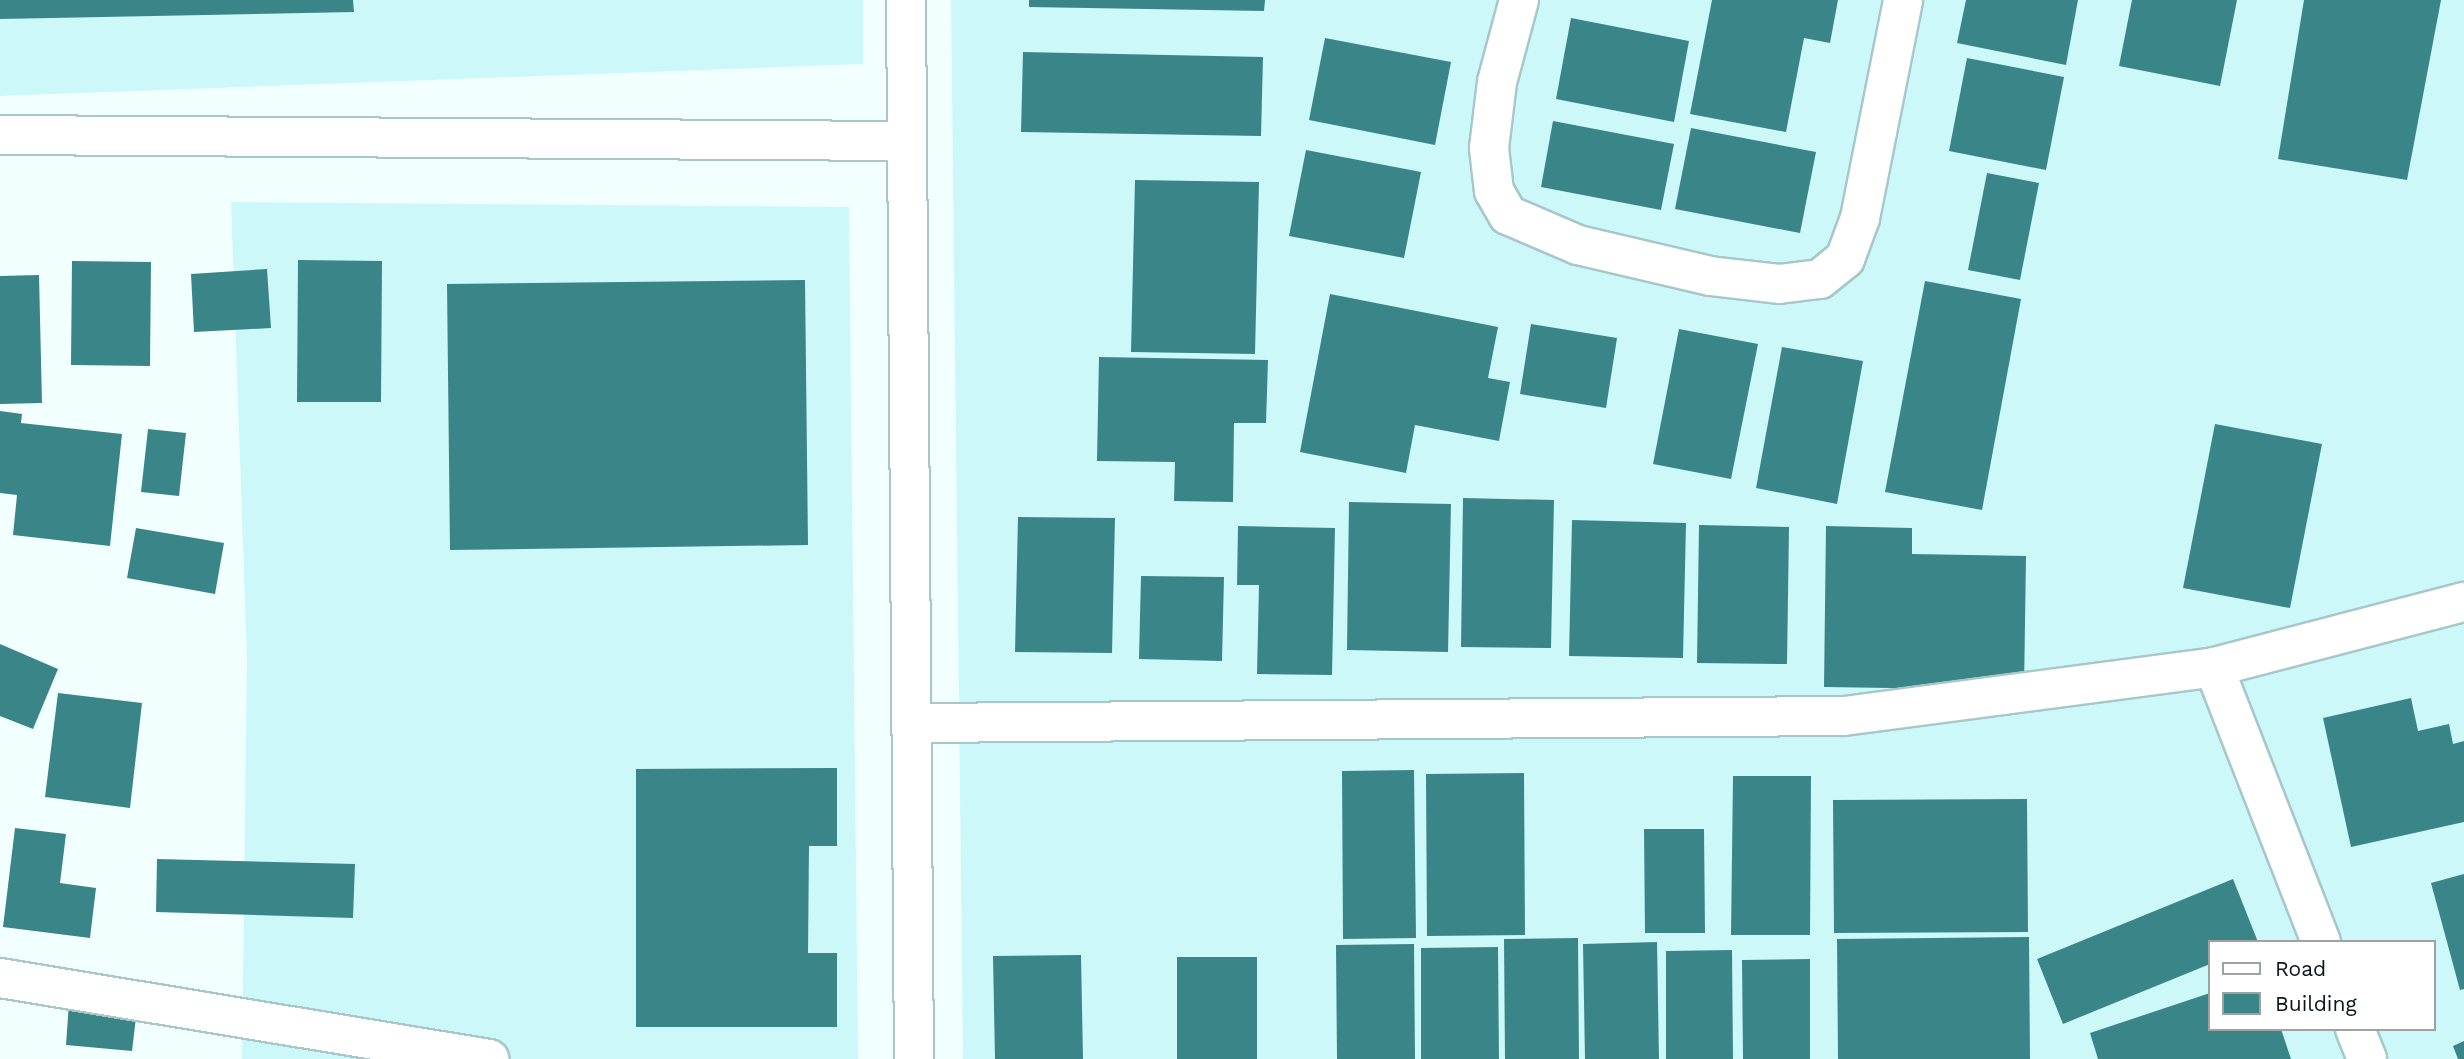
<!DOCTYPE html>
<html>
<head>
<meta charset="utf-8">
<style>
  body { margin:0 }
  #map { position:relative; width:2464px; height:1059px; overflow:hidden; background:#f1ffff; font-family:"Work Sans",sans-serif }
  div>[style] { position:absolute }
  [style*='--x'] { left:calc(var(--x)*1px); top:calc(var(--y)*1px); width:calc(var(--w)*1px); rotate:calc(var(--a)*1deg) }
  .built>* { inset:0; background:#cdf8fa }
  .building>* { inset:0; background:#3a8588 }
  .roads { filter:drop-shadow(2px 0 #a7c7c8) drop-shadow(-2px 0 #a7c7c8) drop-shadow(0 2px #a7c7c8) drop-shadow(0 -2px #a7c7c8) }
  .minor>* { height:38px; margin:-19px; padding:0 19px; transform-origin:19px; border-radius:19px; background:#fff }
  span { translate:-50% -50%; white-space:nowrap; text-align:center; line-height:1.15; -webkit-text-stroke:5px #fff; paint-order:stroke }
  .legend { position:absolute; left:2208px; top:940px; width:228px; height:91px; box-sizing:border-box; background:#fff; border:2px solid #9da2a2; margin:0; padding:9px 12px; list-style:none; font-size:21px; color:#091616 }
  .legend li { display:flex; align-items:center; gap:14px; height:35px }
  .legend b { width:35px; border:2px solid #9da2a2 }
</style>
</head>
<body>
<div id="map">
  <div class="built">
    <i style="clip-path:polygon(0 0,863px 0,863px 64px,0 96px)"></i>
    <i style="clip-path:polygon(evenodd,951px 0,2464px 0,2464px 1059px,963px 1059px,951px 0,2210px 942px,2434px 942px,2434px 1029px,2210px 1029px,2210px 942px)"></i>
    <i style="clip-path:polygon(231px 202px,849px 207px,858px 1059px,242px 1059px,247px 660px)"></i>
  </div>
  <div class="building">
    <i style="clip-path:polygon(0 0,353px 0,354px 12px,0 19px)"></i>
    <i style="clip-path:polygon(1029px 0,1265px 0,1264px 11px,1029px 7px)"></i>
    <i style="clip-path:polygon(1712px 0,1838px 0,1830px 43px,1804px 38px,1786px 132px,1690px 114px)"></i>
    <i style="clip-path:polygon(1966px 0,2078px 0,2066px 65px,1957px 43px)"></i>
    <i style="clip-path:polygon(2132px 0,2237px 0,2220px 86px,2119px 66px)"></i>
    <i style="clip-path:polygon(2304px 0,2441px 0,2407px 180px,2278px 159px)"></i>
    <i style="clip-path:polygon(1571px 18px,1689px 41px,1674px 122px,1556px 99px)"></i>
    <i style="clip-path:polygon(1325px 38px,1451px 62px,1435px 145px,1309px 120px)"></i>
    <i style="clip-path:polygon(1023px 52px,1263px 57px,1261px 136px,1021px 132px)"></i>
    <i style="clip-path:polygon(1967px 58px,2064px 77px,2046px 170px,1949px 151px)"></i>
    <i style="clip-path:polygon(1553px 121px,1674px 144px,1661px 210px,1541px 187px)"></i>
    <i style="clip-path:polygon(1691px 128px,1816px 152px,1800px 233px,1675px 209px)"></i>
    <i style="clip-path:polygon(1306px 150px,1421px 172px,1404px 258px,1289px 236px)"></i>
    <i style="clip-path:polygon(1987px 173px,2039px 183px,2020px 280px,1968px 270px)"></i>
    <i style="clip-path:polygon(1135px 180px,1259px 182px,1255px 354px,1131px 352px)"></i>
    <i style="clip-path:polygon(298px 260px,382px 261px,381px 402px,297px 402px)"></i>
    <i style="clip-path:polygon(72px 261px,151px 262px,150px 366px,71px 365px)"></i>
    <i style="clip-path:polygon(267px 269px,271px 328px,194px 332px,191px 274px)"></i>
    <i style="clip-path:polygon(39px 275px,42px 403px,0 404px,0 276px)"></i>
    <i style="clip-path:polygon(805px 280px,808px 545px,450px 550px,447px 284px)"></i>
    <i style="clip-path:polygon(1925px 281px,2021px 299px,1982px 510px,1885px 492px)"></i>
    <i style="clip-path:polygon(1330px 294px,1498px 327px,1488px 378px,1510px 382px,1499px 441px,1415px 425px,1406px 473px,1300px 452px)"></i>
    <i style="clip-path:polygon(1531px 324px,1617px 338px,1606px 408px,1520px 394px)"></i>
    <i style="clip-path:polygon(1679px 329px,1758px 344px,1731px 479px,1653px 464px)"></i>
    <i style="clip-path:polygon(1782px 347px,1863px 361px,1837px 504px,1756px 488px)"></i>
    <i style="clip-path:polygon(1099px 357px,1268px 360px,1266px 423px,1234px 423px,1233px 502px,1174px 501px,1175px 462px,1097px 461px)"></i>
    <i style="clip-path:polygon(0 411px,22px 414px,21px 423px,122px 434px,110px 546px,13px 535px,17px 495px,0 493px)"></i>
    <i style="clip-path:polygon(2215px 424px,2322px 444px,2290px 608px,2183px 588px)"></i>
    <i style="clip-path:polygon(148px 429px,186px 433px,179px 496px,141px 492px)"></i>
    <i style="clip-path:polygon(1463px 498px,1554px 500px,1551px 648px,1461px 647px)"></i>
    <i style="clip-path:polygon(1349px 502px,1451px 504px,1448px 652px,1347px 650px)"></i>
    <i style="clip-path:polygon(1018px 517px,1115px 518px,1112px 653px,1015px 652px)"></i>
    <i style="clip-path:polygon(1572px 520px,1686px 523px,1683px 658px,1569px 656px)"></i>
    <i style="clip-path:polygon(1699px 525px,1789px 527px,1787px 664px,1697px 663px)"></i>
    <i style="clip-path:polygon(1238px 526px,1335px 528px,1332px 675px,1257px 674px,1259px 585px,1237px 585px)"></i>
    <i style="clip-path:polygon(1826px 526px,1912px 528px,1912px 554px,2026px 556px,2024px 690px,1824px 687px)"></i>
    <i style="clip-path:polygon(136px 528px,224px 543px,215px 594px,127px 578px)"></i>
    <i style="clip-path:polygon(1141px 576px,1224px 577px,1222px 661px,1139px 659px)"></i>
    <i style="clip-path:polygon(0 644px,58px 669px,33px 729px,0 716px)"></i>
    <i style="clip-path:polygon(58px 693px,142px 703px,130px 808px,45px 797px)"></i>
    <i style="clip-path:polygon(2411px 698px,2418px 731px,2449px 724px,2453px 744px,2464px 741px,2464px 822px,2351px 847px,2323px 718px)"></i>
    <i style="clip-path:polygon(837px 768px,837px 846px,809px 846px,808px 953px,837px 953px,837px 1027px,636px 1027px,636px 769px)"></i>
    <i style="clip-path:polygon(1414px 770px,1416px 938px,1343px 939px,1342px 771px)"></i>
    <i style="clip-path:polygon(1524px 773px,1525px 935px,1427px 936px,1426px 774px)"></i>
    <i style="clip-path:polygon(1733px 776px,1811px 776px,1810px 935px,1731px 935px)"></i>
    <i style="clip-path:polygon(2027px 799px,2028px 932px,1834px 933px,1833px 800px)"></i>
    <i style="clip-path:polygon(15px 828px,66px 834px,60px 883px,96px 888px,90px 938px,3px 927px)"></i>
    <i style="clip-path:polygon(1644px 829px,1704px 829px,1705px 933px,1645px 933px)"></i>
    <i style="clip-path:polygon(157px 859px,355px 864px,353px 918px,156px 912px)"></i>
    <i style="clip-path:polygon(2464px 874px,2464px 989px,2460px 990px,2431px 883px)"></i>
    <i style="clip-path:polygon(2233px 879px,2258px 942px,2210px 942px,2210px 964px,2063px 1024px,2037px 959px)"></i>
    <i style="clip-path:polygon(2029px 937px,2030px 1059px,1838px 1059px,1837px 939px)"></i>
    <i style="clip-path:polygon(1578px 938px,1579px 1059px,1505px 1059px,1504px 939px)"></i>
    <i style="clip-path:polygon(1657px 942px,1659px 1059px,1585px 1059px,1583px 944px)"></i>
    <i style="clip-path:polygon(1414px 944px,1415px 1059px,1337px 1059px,1336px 945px)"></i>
    <i style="clip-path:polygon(1498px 947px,1499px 1059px,1421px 1059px,1421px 948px)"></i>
    <i style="clip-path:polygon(1732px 950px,1733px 1059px,1666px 1059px,1666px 951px)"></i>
    <i style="clip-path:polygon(1081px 955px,1083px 1059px,995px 1059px,993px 956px)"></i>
    <i style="clip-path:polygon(1177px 957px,1257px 957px,1257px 1059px,1177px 1059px)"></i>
    <i style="clip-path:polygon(1810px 959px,1810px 1059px,1743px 1059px,1742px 960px)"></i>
    <i style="clip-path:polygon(2210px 993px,2210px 1029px,2281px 1029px,2291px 1059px,2098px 1059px,2090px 1033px)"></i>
    <i style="clip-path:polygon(69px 1003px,137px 1009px,132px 1051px,66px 1045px)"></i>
    <i style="clip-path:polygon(2464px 1041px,2464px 1059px,2458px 1059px,2453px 1046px)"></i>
  </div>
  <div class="roads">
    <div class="minor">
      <i style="--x:906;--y:0;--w:1059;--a:89.57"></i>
      <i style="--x:1519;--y:0;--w:85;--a:105"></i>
      <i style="--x:1497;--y:82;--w:66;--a:96.9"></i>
      <i style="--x:1489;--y:148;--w:43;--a:83.4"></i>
      <i style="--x:1494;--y:191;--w:28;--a:60"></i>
      <i style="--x:1508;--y:215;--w:76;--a:23.2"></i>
      <i style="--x:1578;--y:245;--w:136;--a:13.2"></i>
      <i style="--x:1710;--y:276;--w:69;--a:6.6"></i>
      <i style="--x:1779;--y:284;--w:41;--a:-7"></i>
      <i style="--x:1820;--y:279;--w:32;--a:-39"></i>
      <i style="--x:1845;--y:259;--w:44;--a:-69.9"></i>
      <i style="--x:1860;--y:218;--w:222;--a:-78.8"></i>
      <i style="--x:0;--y:135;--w:907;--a:0.38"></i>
      <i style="--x:912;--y:723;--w:932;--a:-0.43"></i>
      <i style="--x:1844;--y:716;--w:373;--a:-7.5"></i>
      <i style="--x:2321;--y:942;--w:295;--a:-111.3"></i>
      <i style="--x:2214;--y:667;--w:258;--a:-14.6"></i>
      <i style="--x:0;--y:978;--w:496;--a:9.4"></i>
      <i style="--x:2355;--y:1029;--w:32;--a:68"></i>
    </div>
  </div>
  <ul class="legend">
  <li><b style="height:9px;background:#fff"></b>Road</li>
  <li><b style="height:19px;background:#3a8588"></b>Building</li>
  </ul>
</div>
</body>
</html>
